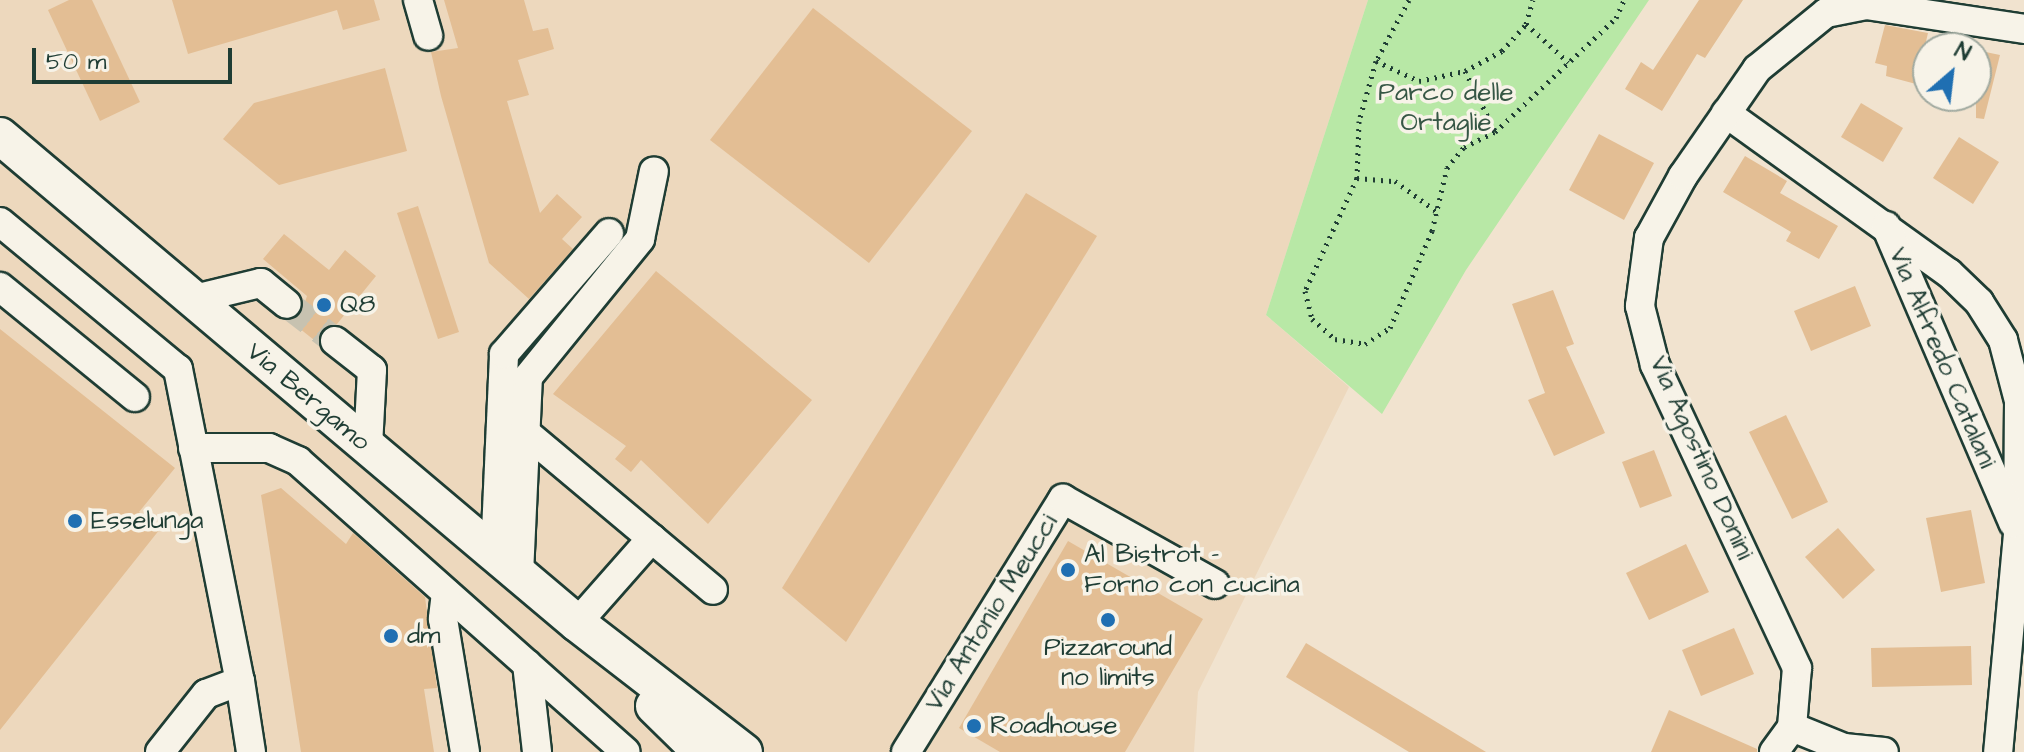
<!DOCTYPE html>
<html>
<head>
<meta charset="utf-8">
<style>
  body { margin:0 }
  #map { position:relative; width:2024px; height:752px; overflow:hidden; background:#f1e3cf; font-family:"Architects Daughter",sans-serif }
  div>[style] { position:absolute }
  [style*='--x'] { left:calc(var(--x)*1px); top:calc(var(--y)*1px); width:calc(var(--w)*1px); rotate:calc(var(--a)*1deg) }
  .built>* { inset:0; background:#edd8bd }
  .green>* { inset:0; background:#b8e8a6 }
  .building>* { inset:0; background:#e3be94 }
  .minor-tunnel>* { height:28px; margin-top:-14px; transform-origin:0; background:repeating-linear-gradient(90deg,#c7c2b0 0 28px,transparent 0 42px) }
  .path>* { height:5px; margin-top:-2.5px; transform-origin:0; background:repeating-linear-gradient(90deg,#1f3d34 0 2px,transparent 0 8px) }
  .roads { filter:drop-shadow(2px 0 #1f3d34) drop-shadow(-2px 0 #1f3d34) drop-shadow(0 2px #1f3d34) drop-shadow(0 -2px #1f3d34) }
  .minor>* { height:28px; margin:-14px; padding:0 14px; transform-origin:14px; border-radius:14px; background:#f7f3e8 }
  .major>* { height:36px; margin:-18px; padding:0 18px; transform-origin:18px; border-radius:18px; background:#f7f3e8 }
  .dots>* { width:22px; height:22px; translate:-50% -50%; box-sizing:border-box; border:4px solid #f7f3e8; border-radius:50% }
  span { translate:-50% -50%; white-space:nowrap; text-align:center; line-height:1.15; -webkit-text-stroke:7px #f7f3e8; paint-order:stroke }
  .park-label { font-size:26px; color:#365745 }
  .poi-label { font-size:26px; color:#1f3d34 }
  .left { translate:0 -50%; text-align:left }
  .street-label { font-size:26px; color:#1f3d34 }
  .north { position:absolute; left:1912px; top:32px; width:80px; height:80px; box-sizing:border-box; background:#f7f3e8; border:2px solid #a1aaa0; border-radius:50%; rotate:28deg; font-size:22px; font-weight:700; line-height:32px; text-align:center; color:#1f3d34 }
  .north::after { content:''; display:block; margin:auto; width:28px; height:36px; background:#1f6fb2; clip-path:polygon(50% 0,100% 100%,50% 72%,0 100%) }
  .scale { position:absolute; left:32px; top:48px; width:200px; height:36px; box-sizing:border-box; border:4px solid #1f3d34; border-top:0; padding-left:10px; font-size:24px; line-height:28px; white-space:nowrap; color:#1f3d34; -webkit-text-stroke:6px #f7f3e8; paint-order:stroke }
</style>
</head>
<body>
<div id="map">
  <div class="built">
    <i style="clip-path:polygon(0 0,1368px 0,1266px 315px,1349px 387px,1198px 692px,1194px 752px,760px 752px,0 121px)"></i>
    <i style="clip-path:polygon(0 155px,571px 626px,692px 752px,0 752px)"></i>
  </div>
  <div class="green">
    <i style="clip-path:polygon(1368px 0,1649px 0,1466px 270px,1382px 414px,1266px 315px)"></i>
  </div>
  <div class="building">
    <i style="clip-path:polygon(69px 0,92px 0,140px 102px,100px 121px,48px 10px)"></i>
    <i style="clip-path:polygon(172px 0,374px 0,380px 20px,343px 30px,337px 10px,188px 54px)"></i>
    <i style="clip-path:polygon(444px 0,524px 0,533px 31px,548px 28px,554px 49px,518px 60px,529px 95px,507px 101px,540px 213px,557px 194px,582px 217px,562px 239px,573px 249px,529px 299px,489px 263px,441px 96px,431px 52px,458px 48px)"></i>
    <i style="clip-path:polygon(1699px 0,1743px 0,1705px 58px,1697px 54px,1662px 111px,1625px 89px,1641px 62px,1653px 70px)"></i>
    <i style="clip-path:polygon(813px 8px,972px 131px,869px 263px,710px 140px)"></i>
    <i style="clip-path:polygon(1885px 25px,1928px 33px,1916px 84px,1886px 76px,1887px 66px,1875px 63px)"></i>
    <i style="clip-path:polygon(1976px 50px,2000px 55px,1984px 119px,1976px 118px)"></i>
    <i style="clip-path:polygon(385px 68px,407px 151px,279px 185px,223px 139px,254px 103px)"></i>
    <i style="clip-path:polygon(1861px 103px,1903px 128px,1883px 162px,1841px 137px)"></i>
    <i style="clip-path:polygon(1599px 134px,1654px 163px,1624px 220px,1569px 190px)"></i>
    <i style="clip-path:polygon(1959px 137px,1999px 162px,1973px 204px,1933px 178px)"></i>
    <i style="clip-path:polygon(1745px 156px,1787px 181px,1780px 193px,1838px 226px,1819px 259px,1786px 241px,1791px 232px,1723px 192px)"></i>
    <i style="clip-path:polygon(1026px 193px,1097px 236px,846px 642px,782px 588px)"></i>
    <i style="clip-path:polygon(418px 206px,459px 332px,438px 339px,397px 213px)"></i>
    <i style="clip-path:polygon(284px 234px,329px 270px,345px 250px,376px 276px,337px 324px,322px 330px,319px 344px,289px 320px,301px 314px,307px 296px,263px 259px)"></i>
    <i style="clip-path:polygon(656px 271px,812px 400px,708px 524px,641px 460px,631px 472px,615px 459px,626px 446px,553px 394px)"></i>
    <i style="clip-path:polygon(1855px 286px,1871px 326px,1811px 351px,1794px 311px)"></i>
    <i style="clip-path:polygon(1553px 290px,1574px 344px,1566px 347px,1605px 433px,1554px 456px,1528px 400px,1545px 393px,1512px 304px)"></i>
    <i style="clip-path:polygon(0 329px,175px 468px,139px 512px,160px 529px,0 730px)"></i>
    <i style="clip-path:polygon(1786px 415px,1828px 502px,1792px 519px,1749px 432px)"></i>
    <i style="clip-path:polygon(1654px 450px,1672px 496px,1640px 508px,1622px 462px)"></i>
    <i style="clip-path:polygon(281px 488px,346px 544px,353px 533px,425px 597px,437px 688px,424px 689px,434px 752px,301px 752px,261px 495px)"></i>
    <i style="clip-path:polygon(1971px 510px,1985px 583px,1941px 592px,1926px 518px)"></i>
    <i style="clip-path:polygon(1838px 528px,1875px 570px,1843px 599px,1805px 557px)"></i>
    <i style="clip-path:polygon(1068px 541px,1203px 619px,1125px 752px,1000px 752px,959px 728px)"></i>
    <i style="clip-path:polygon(1686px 544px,1709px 592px,1649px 620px,1626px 573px)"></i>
    <i style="clip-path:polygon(1734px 628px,1754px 674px,1701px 696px,1682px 650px)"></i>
    <i style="clip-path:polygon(1306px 643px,1486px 752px,1409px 752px,1286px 677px)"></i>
    <i style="clip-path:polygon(1971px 646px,1972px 685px,1872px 687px,1871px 648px)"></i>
    <i style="clip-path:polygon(1669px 710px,1757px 749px,1757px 752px,1651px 752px)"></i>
  </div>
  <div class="minor-tunnel">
    <i style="--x:287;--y:304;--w:61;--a:37.6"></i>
  </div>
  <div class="path">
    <i style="--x:1409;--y:0;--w:69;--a:118.4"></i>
    <i style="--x:1376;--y:61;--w:62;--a:105.8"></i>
    <i style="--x:1359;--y:121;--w:57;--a:92"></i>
    <i style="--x:1357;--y:178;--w:124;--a:114.7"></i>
    <i style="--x:1305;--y:291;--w:29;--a:76"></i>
    <i style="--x:1312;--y:319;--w:30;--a:41"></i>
    <i style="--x:1335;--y:339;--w:30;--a:9"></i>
    <i style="--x:1365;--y:344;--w:30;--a:-33"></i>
    <i style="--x:1390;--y:328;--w:106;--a:-66.6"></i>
    <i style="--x:1432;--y:231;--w:65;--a:-76.6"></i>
    <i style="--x:1447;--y:168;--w:27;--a:-51"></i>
    <i style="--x:1464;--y:147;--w:34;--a:-26"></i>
    <i style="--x:1495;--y:132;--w:166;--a:-43.3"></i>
    <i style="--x:1616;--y:18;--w:20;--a:-66"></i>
    <i style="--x:1526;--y:24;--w:57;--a:42.1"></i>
    <i style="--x:1376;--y:61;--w:47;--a:24.9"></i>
    <i style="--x:1419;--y:81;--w:47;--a:-12.3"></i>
    <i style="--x:1465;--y:71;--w:42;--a:-28.4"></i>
    <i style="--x:1502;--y:51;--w:36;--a:-48"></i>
    <i style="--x:1526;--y:24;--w:25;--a:-74"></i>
    <i style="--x:1465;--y:71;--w:67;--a:63.4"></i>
    <i style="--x:1357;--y:178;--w:38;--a:5"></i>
    <i style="--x:1395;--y:181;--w:51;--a:36.2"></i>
  </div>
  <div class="roads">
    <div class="minor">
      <i style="--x:418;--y:0;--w:37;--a:74"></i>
      <i style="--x:1726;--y:113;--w:274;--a:35.7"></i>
      <i style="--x:1949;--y:273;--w:42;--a:44"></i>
      <i style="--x:1979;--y:302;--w:45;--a:57.7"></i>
      <i style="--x:2003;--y:340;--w:63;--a:75.3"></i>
      <i style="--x:2019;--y:401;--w:133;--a:90.4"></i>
      <i style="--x:2018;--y:534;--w:219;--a:95.2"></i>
      <i style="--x:0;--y:222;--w:231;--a:39.6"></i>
      <i style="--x:178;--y:369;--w:318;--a:78.8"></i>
      <i style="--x:240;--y:681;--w:36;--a:159"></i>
      <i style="--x:206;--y:694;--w:74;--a:128.4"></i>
      <i style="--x:1886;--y:226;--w:323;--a:66.8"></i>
      <i style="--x:0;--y:287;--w:174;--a:39.2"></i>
      <i style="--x:190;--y:300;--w:73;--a:-13.5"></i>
      <i style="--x:261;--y:283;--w:33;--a:39"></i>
      <i style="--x:335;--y:341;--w:47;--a:38.1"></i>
      <i style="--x:372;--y:370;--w:76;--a:93"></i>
      <i style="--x:526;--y:433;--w:244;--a:40"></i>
      <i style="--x:193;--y:448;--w:76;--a:0"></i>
      <i style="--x:269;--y:448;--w:32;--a:24"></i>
      <i style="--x:298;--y:461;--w:438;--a:41.6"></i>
      <i style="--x:495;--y:554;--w:200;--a:-87.4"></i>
      <i style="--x:504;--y:354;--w:160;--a:-49"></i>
      <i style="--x:519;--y:574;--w:197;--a:-87.4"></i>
      <i style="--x:528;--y:377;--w:178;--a:-50.9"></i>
      <i style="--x:640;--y:239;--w:69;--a:-78.4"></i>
      <i style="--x:446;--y:593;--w:26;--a:97"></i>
      <i style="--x:443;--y:619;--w:135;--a:80.6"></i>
      <i style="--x:577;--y:623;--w:113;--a:-48.6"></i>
      <i style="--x:527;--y:664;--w:89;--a:83.5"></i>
      <i style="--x:240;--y:681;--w:72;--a:81.2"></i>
      <i style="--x:1792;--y:727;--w:56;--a:22"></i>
      <i style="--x:1844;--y:748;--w:40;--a:5.7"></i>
      <i style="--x:906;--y:752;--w:298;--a:-58.2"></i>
      <i style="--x:1063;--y:499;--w:174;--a:29.2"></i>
      <i style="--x:1774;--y:752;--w:31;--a:-54"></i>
      <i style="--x:1792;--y:727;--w:59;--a:-85.2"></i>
      <i style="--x:1797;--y:668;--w:335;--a:-115.1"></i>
      <i style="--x:1655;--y:365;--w:61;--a:-104.3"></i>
      <i style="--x:1640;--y:306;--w:69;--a:-82.5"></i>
      <i style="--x:1649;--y:238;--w:71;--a:-61.3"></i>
      <i style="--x:1683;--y:176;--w:130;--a:-55.3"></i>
      <i style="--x:1757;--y:69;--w:89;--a:-39.1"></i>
      <i style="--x:1826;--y:13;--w:41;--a:-11.3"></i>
      <i style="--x:1866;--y:5;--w:160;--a:8.6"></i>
    </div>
    <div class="major">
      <i style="--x:0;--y:136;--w:755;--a:40.17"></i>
      <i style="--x:577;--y:623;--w:211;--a:37.7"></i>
      <i style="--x:654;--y:706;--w:66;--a:44.4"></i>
    </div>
  </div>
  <div class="dots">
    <i style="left:324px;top:305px;background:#1f6fb2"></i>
    <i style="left:75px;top:521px;background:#1f6fb2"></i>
    <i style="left:1068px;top:570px;background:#1f6fb2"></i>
    <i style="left:1108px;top:620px;background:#1f6fb2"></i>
    <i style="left:391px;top:636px;background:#1f6fb2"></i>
    <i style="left:974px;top:726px;background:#1f6fb2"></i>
  </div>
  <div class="park-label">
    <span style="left:1446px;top:108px">Parco delle<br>Ortaglie</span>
  </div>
  <div class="poi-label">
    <span class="left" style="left:340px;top:305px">Q8</span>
    <span class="left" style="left:91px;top:521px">Esselunga</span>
    <span class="left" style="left:1084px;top:570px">Al Bistrot -<br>Forno con cucina</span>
    <span class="left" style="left:407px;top:636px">dm</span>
    <span style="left:1108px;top:663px">Pizzaround<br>no limits</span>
    <span class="left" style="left:990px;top:726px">Roadhouse</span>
  </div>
  <div class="street-label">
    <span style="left:1942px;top:358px;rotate:67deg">Via Alfredo Catalani</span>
    <span style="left:308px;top:397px;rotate:40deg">Via Bergamo</span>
    <span style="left:1701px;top:458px;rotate:66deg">Via Agostino Donini</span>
    <span style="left:992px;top:613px;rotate:-58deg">Via Antonio Meucci</span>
  </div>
  <div class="north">N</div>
  <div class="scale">50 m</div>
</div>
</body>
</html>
